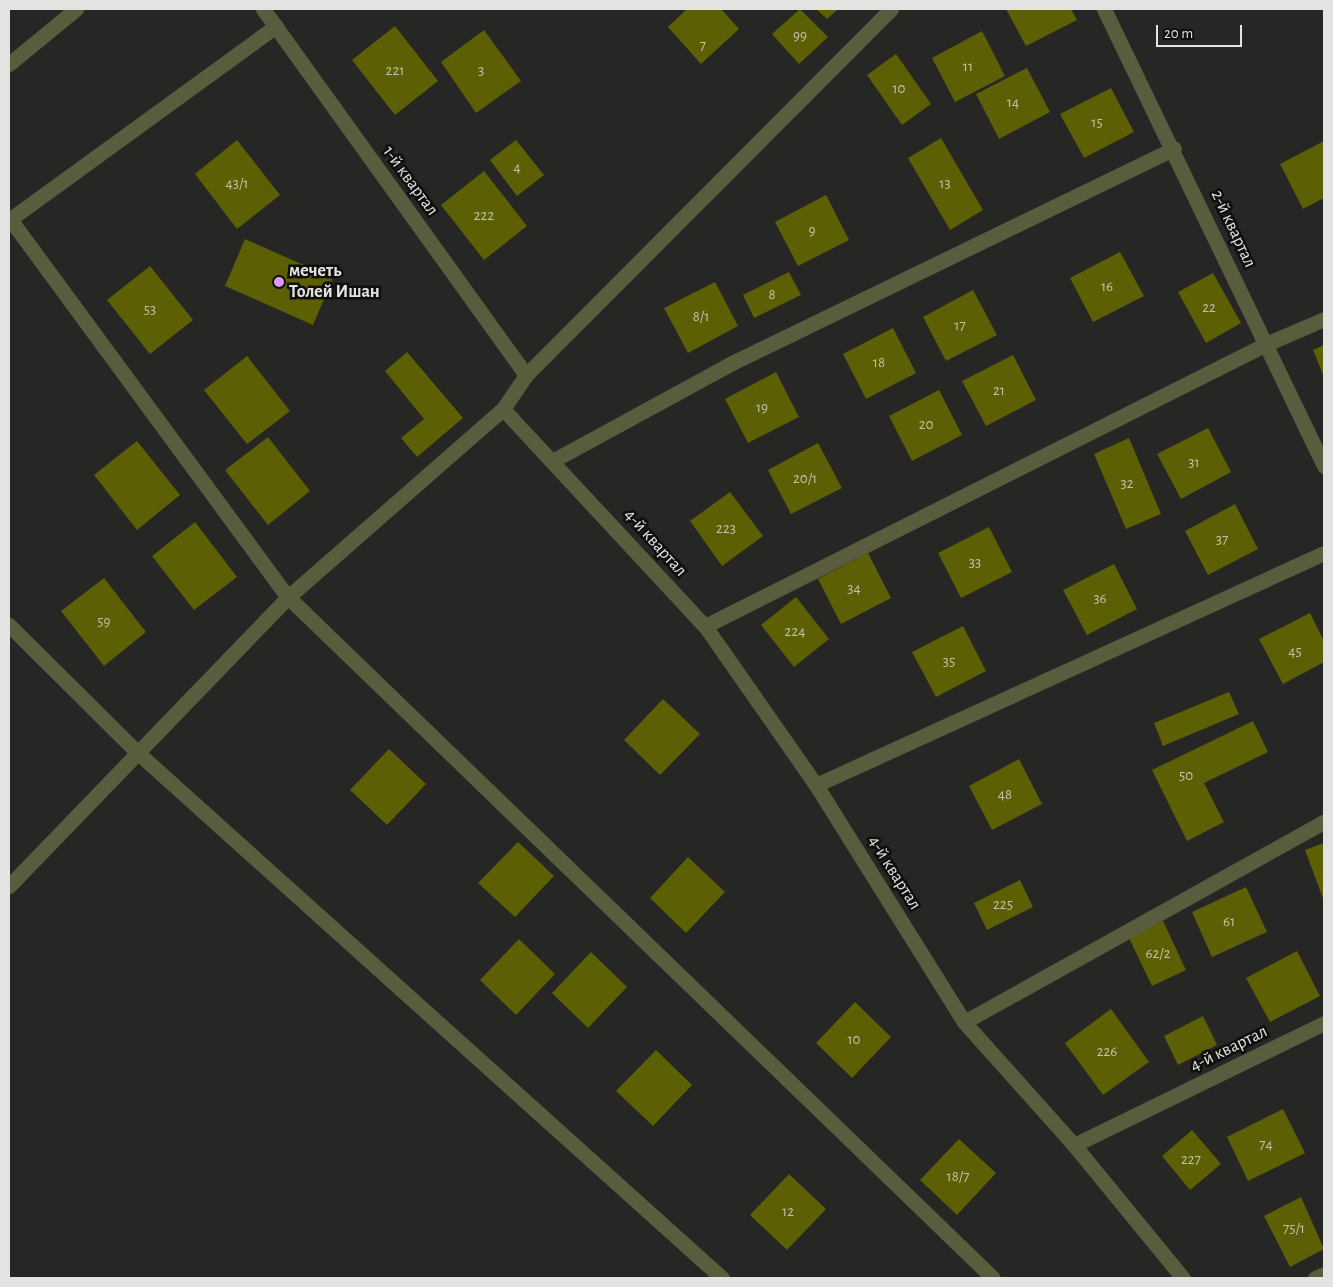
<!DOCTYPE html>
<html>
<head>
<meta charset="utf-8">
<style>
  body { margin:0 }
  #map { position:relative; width:1333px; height:1287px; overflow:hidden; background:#262724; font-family:"Alegreya Sans",sans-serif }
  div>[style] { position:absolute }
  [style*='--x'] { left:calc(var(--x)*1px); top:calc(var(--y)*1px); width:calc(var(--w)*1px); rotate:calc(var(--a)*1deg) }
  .building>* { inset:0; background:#5d5f04 }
  .minor>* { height:15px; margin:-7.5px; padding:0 7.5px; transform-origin:7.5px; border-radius:7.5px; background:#5a5c3e }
  .dots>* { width:14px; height:14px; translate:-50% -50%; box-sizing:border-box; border:2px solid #0f0f0e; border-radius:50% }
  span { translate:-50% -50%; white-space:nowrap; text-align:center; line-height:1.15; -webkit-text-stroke:5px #0f0f0e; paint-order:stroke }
  .number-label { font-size:15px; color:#c2c2aa }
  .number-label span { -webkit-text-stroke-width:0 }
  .street-label { font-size:18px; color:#e3e3e2 }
  .poi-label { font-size:18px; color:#e3e3e2; font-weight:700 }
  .left { translate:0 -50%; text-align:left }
  .frame { position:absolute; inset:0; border:10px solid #e3e3e2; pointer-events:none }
  .scale { position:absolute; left:1156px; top:25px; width:86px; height:22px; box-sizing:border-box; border:2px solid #e3e3e2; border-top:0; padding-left:6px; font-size:15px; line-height:18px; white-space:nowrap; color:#e3e3e2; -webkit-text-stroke:4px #0f0f0e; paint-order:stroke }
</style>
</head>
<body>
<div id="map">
  <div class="building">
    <i style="clip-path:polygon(687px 9px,721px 9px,739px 29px,701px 64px,668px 27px)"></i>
    <i style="clip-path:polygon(800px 9px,828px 37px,799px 64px,772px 34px)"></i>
    <i style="clip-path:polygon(816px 9px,838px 9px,827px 19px)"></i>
    <i style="clip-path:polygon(1006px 9px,1071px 9px,1077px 20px,1026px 46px)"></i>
    <i style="clip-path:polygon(395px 26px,438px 81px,395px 115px,352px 60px)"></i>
    <i style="clip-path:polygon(484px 30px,521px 81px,476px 113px,441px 62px)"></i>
    <i style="clip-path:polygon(982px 31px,1005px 76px,955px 102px,932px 58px)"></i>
    <i style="clip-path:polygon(896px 54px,931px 104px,902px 125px,867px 75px)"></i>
    <i style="clip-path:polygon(1027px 68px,1050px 112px,999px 139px,976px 94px)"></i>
    <i style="clip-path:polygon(1111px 88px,1134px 132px,1084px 158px,1060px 114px)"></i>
    <i style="clip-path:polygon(941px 138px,983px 210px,950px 230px,908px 158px)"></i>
    <i style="clip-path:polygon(237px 140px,280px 195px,237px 229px,195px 174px)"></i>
    <i style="clip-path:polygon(516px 140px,544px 175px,517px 196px,490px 160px)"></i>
    <i style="clip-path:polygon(1324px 141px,1324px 198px,1303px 209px,1280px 164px)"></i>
    <i style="clip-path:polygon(484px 171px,527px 226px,484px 260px,441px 205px)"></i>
    <i style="clip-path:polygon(826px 195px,849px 240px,798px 266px,775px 222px)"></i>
    <i style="clip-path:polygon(245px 239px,333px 278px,313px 325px,225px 286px)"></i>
    <i style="clip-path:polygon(1120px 252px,1144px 296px,1093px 322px,1070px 278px)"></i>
    <i style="clip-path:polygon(150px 266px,193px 320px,150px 354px,107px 300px)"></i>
    <i style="clip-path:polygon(789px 272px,801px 295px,754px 318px,743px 295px)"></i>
    <i style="clip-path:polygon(1213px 273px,1241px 323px,1206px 343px,1178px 292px)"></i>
    <i style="clip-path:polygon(715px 282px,738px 326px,688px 353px,664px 308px)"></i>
    <i style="clip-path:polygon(973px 290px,997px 335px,946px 361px,923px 317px)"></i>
    <i style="clip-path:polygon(893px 328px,916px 373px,866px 399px,843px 354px)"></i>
    <i style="clip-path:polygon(1324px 345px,1324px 377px,1313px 350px)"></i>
    <i style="clip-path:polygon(407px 352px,463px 418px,417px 457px,401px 438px,424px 419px,385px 371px)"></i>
    <i style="clip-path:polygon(1013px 355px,1036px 400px,986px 426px,962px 381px)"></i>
    <i style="clip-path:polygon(247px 356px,290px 411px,247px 444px,204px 390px)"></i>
    <i style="clip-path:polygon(776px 372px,799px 417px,748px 443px,725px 399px)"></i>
    <i style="clip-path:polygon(939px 390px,962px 435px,912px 461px,889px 416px)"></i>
    <i style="clip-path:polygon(1208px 428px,1231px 472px,1181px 499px,1157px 454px)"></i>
    <i style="clip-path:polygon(268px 437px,310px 491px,268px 525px,225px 470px)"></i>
    <i style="clip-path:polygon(1129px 438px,1161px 514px,1126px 529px,1094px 454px)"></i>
    <i style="clip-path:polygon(137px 441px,180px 495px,137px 530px,94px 475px)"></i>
    <i style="clip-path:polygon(818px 443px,842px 488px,791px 514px,768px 470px)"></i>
    <i style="clip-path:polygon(730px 492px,763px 536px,722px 566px,690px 521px)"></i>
    <i style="clip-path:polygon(1235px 504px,1258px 549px,1208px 575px,1185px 531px)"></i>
    <i style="clip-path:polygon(195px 522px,237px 577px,194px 610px,152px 556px)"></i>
    <i style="clip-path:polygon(989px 527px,1012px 572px,961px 598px,938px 553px)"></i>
    <i style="clip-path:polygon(868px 553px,891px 598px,841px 624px,818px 579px)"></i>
    <i style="clip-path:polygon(1114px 564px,1137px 609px,1087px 635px,1063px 590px)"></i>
    <i style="clip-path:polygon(104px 578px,146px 632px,104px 666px,61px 611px)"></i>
    <i style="clip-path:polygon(796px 597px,829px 639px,794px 667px,761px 625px)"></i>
    <i style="clip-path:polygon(1310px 613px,1324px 641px,1324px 662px,1283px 684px,1259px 639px)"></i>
    <i style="clip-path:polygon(963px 626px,986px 671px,936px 697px,912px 652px)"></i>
    <i style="clip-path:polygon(1229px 692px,1239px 714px,1163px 746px,1154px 723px)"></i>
    <i style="clip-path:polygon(663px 699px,700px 734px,660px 775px,624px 740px)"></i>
    <i style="clip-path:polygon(1253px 721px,1268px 752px,1204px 783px,1224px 822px,1187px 841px,1152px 770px)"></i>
    <i style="clip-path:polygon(389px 749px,426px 784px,387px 825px,350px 790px)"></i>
    <i style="clip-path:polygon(1019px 759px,1042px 804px,992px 830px,969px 786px)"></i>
    <i style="clip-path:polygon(518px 842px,554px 876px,515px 917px,478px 883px)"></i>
    <i style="clip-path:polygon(1324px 843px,1324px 901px,1305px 850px)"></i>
    <i style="clip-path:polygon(688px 857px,725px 892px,686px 933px,650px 898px)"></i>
    <i style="clip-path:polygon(1020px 880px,1033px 907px,987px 930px,974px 903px)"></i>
    <i style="clip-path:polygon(1246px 887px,1267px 932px,1212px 957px,1192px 912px)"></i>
    <i style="clip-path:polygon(1163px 921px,1186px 970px,1152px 986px,1129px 938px)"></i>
    <i style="clip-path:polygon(519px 939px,555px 974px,516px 1015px,480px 980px)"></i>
    <i style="clip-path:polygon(1297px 951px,1320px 996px,1270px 1022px,1246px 978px)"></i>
    <i style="clip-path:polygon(591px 952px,627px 987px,588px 1028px,552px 993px)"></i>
    <i style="clip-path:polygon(855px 1002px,891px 1037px,852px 1078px,816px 1043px)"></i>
    <i style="clip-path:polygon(1111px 1009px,1149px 1062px,1103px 1095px,1065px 1043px)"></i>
    <i style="clip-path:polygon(1203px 1016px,1217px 1045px,1178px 1065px,1164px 1036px)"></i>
    <i style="clip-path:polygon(656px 1050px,692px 1085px,653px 1126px,616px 1091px)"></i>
    <i style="clip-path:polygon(1283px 1109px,1305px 1153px,1248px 1181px,1227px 1137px)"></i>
    <i style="clip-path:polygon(1192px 1130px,1221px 1164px,1190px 1190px,1162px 1156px)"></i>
    <i style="clip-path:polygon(959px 1139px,996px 1173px,957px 1215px,920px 1180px)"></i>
    <i style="clip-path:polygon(789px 1174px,826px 1209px,787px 1250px,750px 1215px)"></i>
    <i style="clip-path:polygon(1301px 1197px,1324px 1249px,1290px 1267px,1264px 1216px)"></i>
  </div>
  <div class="minor">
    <i style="--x:263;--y:9;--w:451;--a:54.3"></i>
    <i style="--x:1104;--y:9;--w:507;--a:64.29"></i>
    <i style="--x:9;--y:64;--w:87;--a:-39.4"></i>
    <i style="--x:10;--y:219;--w:469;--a:53.7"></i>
    <i style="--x:288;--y:597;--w:980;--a:44.01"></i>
    <i style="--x:9;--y:220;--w:330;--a:-36"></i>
    <i style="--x:503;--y:409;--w:296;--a:47.1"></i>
    <i style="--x:705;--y:626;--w:194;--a:55.1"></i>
    <i style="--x:816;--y:785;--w:279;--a:58"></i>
    <i style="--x:964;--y:1022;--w:165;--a:48.2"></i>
    <i style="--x:1074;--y:1145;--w:278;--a:-26"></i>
    <i style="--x:554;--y:460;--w:205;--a:-28.6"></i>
    <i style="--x:734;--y:362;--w:489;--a:-25.9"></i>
    <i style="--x:9;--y:625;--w:180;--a:44.8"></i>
    <i style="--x:137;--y:752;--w:787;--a:41.96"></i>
    <i style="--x:705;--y:626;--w:628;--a:-26.69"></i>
    <i style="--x:1266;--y:344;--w:63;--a:-23.3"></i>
    <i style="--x:816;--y:785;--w:558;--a:-24.55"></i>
    <i style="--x:9;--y:886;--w:402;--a:-46"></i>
    <i style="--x:288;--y:597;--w:286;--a:-41.2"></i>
    <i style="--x:503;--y:409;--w:41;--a:-55.9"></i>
    <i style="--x:526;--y:375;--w:517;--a:-45.08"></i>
    <i style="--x:964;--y:1022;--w:412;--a:-29.1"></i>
    <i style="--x:1074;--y:1145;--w:172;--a:50.7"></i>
    <i style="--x:1315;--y:1278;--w:10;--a:-24"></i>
  </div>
  <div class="dots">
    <i style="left:279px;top:282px;background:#da9af7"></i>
  </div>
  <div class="number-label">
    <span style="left:800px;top:36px">99</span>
    <span style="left:703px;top:46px">7</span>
    <span style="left:968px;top:67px">11</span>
    <span style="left:395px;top:71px">221</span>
    <span style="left:481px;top:71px">3</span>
    <span style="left:899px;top:89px">10</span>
    <span style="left:1013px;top:103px">14</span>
    <span style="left:1097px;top:123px">15</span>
    <span style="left:517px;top:168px">4</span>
    <span style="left:237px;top:184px">43/1</span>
    <span style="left:945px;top:184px">13</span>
    <span style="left:484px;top:216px">222</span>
    <span style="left:812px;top:231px">9</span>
    <span style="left:1107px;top:287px">16</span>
    <span style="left:772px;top:295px">8</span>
    <span style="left:1209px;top:308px">22</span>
    <span style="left:150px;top:310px">53</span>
    <span style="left:701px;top:317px">8/1</span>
    <span style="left:960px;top:326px">17</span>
    <span style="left:879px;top:363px">18</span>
    <span style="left:999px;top:391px">21</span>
    <span style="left:762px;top:408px">19</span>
    <span style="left:926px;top:425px">20</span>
    <span style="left:1194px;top:463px">31</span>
    <span style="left:805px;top:479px">20/1</span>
    <span style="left:1127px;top:484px">32</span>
    <span style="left:726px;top:529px">223</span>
    <span style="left:1222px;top:540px">37</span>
    <span style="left:975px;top:563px">33</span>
    <span style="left:854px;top:589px">34</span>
    <span style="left:1100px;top:599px">36</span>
    <span style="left:104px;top:622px">59</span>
    <span style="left:795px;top:632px">224</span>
    <span style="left:1295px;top:652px">45</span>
    <span style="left:949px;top:662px">35</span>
    <span style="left:1186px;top:776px">50</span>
    <span style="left:1005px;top:795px">48</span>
    <span style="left:1003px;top:905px">225</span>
    <span style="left:1229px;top:922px">61</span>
    <span style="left:1158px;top:954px">62/2</span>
    <span style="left:854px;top:1040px">10</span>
    <span style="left:1107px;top:1052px">226</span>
    <span style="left:1266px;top:1145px">74</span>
    <span style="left:1191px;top:1160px">227</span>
    <span style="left:958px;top:1177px">18/7</span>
    <span style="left:788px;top:1212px">12</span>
    <span style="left:1294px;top:1229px">75/1</span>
  </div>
  <div class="street-label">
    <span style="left:410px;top:181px;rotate:54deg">1-й квартал</span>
    <span style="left:1233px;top:229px;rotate:65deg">2-й квартал</span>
    <span style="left:655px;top:543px;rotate:48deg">4-й квартал</span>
    <span style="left:894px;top:873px;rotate:58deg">4-й квартал</span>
    <span style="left:1229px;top:1049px;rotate:-26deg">4-й квартал</span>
  </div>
  <div class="poi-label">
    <span class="left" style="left:289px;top:282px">мечеть<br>Толей Ишан</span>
  </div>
  <div class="frame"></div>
  <div class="scale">20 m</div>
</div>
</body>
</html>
